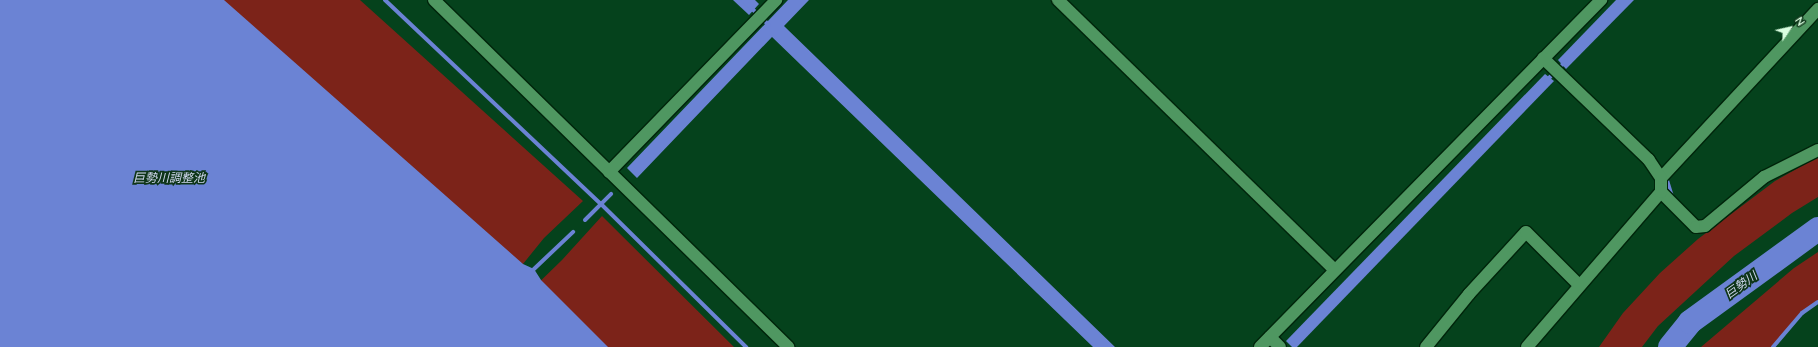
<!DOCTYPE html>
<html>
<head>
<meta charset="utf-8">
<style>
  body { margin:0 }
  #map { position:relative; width:1818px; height:347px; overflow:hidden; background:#05421c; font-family:Quicksand,"Noto Sans JP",sans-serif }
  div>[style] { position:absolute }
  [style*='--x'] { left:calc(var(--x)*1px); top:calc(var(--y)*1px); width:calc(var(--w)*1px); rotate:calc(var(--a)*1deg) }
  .green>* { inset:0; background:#7c2319 }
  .water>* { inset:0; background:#6b83d4 }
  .stream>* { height:4px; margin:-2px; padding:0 2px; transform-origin:2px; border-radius:2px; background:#6b83d4 }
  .river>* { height:24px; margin:-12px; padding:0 12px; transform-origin:12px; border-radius:12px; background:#6b83d4 }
  .roads { filter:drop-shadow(1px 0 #00250b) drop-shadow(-1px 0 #00250b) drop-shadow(0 1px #00250b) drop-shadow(0 -1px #00250b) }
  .minor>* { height:12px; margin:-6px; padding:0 6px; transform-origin:6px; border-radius:6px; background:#4f9761 }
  span { translate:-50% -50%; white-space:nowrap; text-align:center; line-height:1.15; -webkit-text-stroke:3.5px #0e3519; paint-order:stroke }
  .water-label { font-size:12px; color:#cfd7ed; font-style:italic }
  .north { position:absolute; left:1770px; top:8px; width:40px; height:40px; -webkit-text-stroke:3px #0e3519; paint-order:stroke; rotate:56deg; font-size:11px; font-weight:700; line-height:16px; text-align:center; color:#dafee0 }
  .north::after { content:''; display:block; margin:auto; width:14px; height:18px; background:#dafee0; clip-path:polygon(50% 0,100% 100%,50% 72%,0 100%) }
</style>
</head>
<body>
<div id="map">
  <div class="green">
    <i style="clip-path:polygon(114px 0,360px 0,583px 201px,544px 238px,523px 264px,493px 327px,562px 260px,602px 216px,734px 347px,419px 347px)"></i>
    <i style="clip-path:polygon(1818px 157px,1818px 197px,1792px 213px,1734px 256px,1658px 326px,1642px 347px,1599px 347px,1623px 313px,1660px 273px,1698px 239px,1775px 181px)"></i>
    <i style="clip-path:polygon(1818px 252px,1818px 300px,1800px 313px,1772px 347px,1701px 347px,1794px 268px)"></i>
  </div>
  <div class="water">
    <i style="clip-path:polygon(0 0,224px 0,523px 264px,534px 269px,541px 280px,608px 347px,0 347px)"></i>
    <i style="clip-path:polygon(733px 0,755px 0,759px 4px,749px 15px)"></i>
    <i style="clip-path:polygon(788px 0,809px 0,784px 26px,1115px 347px,1093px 347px,772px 37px,637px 178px,627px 168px)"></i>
    <i style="clip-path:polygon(1616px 0,1634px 0,1566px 69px,1558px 60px)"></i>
    <i style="clip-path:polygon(1545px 74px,1554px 81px,1297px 347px,1292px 347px,1286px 341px)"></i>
  </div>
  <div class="stream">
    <i style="--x:385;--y:0;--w:297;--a:43.4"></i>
    <i style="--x:601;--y:204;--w:204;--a:44.6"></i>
    <i style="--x:743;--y:0;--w:36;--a:44"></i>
    <i style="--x:1546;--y:81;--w:28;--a:-45"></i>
    <i style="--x:1666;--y:177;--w:21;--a:73"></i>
    <i style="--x:585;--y:220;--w:37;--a:-45"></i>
    <i style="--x:534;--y:269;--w:54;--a:-43.5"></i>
    <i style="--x:1773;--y:347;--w:45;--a:-49.5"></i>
    <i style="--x:1802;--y:313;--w:19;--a:-35"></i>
  </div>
  <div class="river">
    <i style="--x:1670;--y:347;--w:32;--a:-51"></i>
    <i style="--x:1690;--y:322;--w:158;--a:-36"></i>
  </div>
  <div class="roads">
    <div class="minor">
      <i style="--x:434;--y:0;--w:496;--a:44.4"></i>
      <i style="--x:1058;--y:0;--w:385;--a:44.3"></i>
      <i style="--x:609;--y:172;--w:240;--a:-45.8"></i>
      <i style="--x:1661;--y:178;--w:231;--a:-47.1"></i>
      <i style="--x:1661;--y:192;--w:49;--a:45"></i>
      <i style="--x:1696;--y:227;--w:9;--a:-6"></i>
      <i style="--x:1705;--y:226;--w:77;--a:-39.7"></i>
      <i style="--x:1764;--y:177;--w:60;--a:-26.6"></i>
      <i style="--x:1270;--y:337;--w:14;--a:45"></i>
      <i style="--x:1260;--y:347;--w:487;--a:-45.5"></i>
      <i style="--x:1426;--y:347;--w:68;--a:-50.9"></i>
      <i style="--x:1469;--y:294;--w:84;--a:-47.4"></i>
      <i style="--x:1526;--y:232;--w:75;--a:45"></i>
      <i style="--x:1527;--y:347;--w:205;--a:-49.2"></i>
      <i style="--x:1661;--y:192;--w:14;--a:-90"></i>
      <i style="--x:1661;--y:178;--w:22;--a:-124"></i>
      <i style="--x:1649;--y:160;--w:147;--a:-136.1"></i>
    </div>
  </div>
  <div class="water-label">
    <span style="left:169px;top:178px">巨勢川調整池</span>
    <span style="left:1741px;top:285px;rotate:-36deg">巨勢川</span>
  </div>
  <div class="north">N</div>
</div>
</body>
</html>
